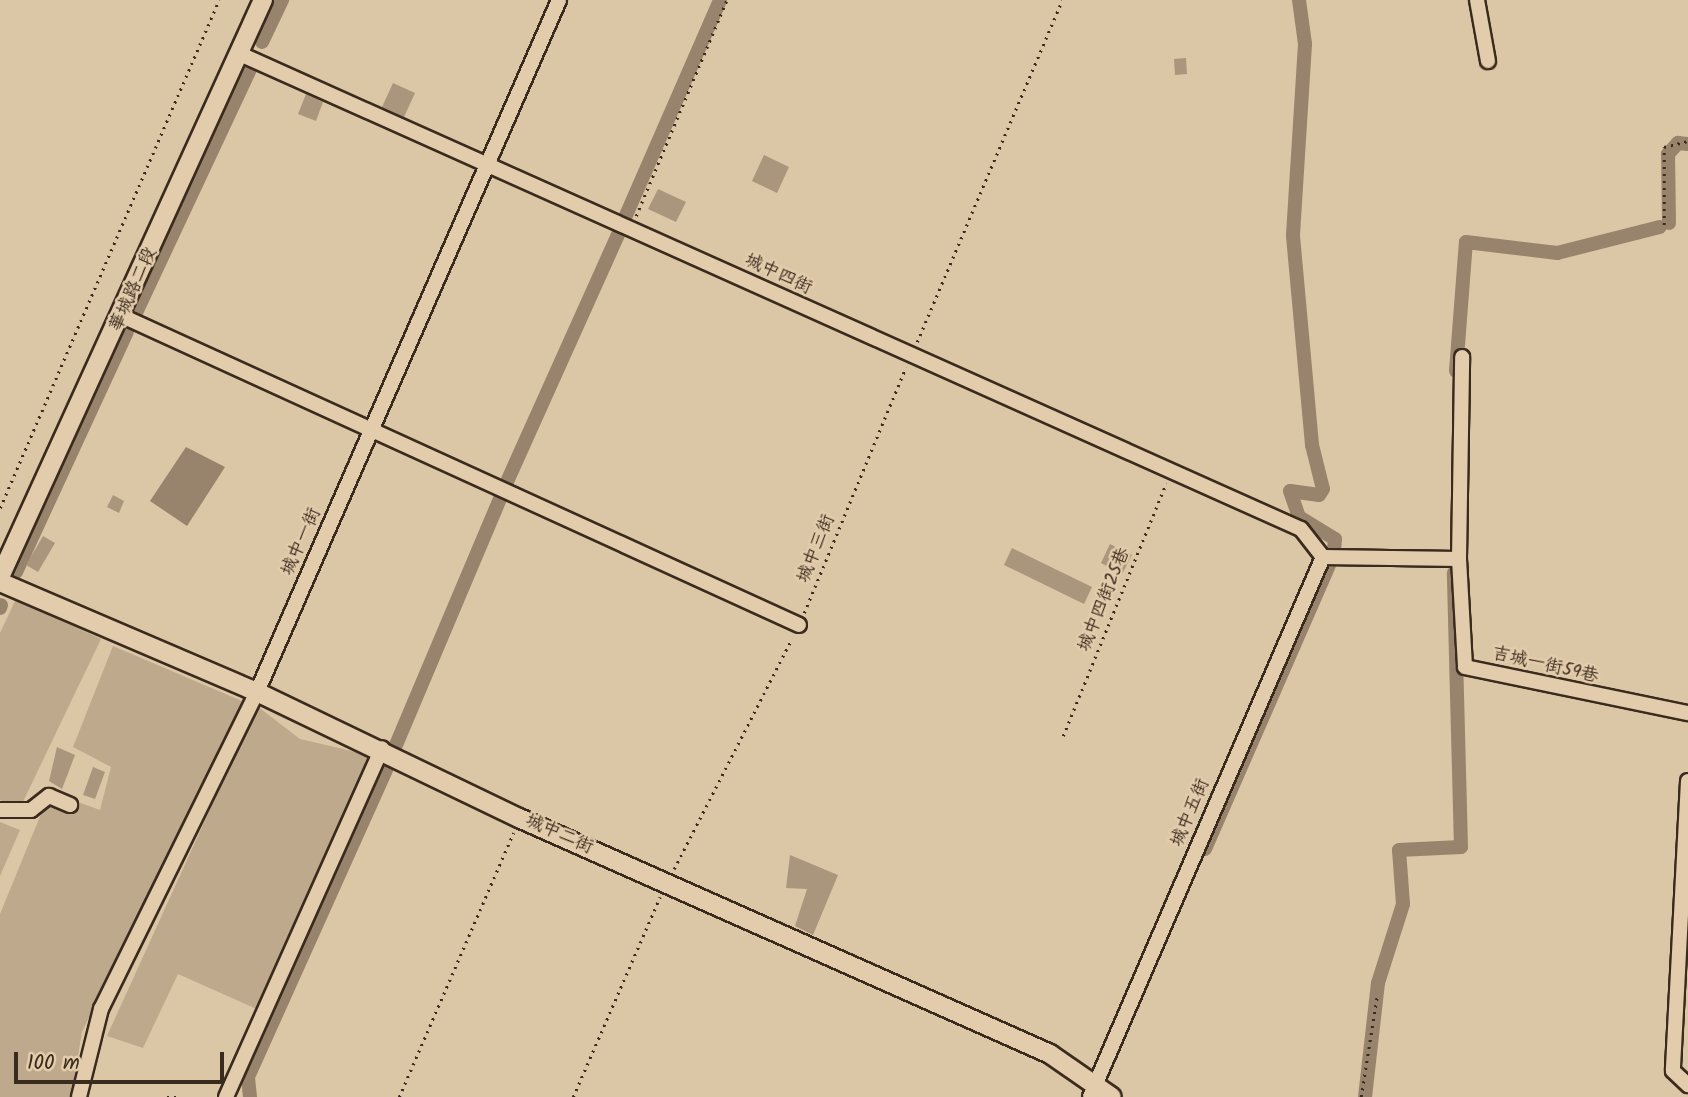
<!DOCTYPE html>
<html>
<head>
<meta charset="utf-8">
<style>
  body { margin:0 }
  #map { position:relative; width:1688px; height:1097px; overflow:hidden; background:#dbc6a5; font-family:Kalam,"LXGW WenKai TC",sans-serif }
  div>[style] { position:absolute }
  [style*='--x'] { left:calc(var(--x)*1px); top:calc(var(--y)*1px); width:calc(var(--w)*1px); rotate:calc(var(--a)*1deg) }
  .green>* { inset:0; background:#bea98c }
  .water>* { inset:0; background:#98836c }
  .canal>* { height:14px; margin:-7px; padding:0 7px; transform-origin:7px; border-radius:7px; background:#98836c }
  .building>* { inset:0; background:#aa967c }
  .path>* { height:2.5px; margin-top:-1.25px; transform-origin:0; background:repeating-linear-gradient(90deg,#3b2a1e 0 2px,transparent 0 7px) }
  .roads { filter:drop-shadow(2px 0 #3b2a1e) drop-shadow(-2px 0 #3b2a1e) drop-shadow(0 2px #3b2a1e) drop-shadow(0 -2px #3b2a1e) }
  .minor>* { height:14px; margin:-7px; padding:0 7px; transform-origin:7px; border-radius:7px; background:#e2ccab }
  .tertiary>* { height:18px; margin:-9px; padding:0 9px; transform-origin:9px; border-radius:9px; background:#e2ccab }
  span { translate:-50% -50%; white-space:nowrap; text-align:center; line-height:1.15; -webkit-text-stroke:5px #e2ccab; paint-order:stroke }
  .street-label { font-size:18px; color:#3b2a1e }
  .scale { position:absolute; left:14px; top:1052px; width:210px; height:32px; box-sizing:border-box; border:4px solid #3b2a1e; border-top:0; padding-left:9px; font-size:21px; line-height:24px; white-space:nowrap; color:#3b2a1e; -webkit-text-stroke:5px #e2ccab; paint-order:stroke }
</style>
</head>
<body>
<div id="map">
  <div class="green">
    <i style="clip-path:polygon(16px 599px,101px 639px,20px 808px,0 800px,0 633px)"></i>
    <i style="clip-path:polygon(113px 646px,242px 701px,82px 1032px,71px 1097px,0 1097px,0 914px,50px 792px,100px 810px,111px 767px,73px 747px)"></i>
    <i style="clip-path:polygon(257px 706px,300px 739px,369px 755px,259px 1010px,178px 974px,143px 1048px,107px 1036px)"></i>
    <i style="clip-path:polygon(0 822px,20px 830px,0 876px)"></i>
  </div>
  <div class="water">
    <i style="clip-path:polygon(186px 447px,225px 467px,187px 526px,150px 501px)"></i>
  </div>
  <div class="canal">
    <i style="--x:1299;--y:0;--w:44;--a:82.2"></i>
    <i style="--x:1305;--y:44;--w:192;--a:93.6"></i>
    <i style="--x:1293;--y:236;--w:210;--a:84.8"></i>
    <i style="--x:1312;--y:445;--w:45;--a:76"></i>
    <i style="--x:1323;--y:489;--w:7;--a:124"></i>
    <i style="--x:1319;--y:495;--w:29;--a:-172"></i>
    <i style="--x:1290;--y:491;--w:28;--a:71"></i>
    <i style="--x:1299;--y:517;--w:42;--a:31.4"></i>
    <i style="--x:1335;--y:539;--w:11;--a:95"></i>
    <i style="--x:262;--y:42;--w:47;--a:-64.5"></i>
    <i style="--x:624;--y:220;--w:240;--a:-66.4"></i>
    <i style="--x:1669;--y:223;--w:69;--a:-90.8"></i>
    <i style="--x:1668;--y:154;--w:15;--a:-48"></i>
    <i style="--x:1678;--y:143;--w:10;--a:6"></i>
    <i style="--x:133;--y:319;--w:276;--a:-64.9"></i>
    <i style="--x:1456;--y:371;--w:129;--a:-85.6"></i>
    <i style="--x:1466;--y:242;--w:92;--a:6.9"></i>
    <i style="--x:1557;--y:253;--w:106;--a:-14.2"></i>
    <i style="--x:506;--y:484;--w:273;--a:-65.8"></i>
    <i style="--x:16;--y:572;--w:264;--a:-65.2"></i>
    <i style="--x:0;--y:608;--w:3;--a:-72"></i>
    <i style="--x:396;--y:745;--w:267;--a:-67.1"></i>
    <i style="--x:1205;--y:849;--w:310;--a:-66.4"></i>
    <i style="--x:250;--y:1097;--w:20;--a:-96"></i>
    <i style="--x:248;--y:1077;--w:337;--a:-65.8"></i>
    <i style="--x:1365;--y:1097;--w:115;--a:-83.5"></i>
    <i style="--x:1378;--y:983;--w:83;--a:-72.4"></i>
    <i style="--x:1403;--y:904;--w:54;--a:-94.2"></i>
    <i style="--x:1399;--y:850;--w:62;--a:-2.8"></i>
    <i style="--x:1461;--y:847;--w:274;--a:-91.5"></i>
  </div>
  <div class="building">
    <i style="clip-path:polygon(1186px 58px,1187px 74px,1175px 75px,1174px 59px)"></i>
    <i style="clip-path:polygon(393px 83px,415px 93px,404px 117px,382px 107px)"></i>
    <i style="clip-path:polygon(306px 94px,323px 102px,316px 121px,298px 114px)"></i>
    <i style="clip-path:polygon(764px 155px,789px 167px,777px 193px,752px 181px)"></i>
    <i style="clip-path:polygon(658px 189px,686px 202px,676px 222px,648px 209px)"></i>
    <i style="clip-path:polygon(113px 495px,124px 501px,119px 513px,107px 507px)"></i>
    <i style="clip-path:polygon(43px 536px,55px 543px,38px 572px,26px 565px)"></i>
    <i style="clip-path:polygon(1110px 544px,1132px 555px,1122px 574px,1101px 563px)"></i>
    <i style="clip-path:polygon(1012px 548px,1092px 587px,1084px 604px,1004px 565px)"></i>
    <i style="clip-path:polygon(57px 747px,75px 755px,62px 789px,49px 781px)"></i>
    <i style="clip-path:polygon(93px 767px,105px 772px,95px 799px,83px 795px)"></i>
    <i style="clip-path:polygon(790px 855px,838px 875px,813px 935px,795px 926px,807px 889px,786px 888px)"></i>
  </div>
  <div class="path">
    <i style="--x:636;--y:216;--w:234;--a:-67.2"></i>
    <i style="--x:1664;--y:225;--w:78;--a:-90"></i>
    <i style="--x:1664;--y:147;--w:25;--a:-14"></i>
    <i style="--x:917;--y:342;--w:371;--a:-67"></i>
    <i style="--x:0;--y:508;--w:553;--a:-66.68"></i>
    <i style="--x:804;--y:613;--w:266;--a:-67.5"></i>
    <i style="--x:1063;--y:736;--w:273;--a:-67.8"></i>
    <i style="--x:674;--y:869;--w:259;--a:-62.9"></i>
    <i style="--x:167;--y:1097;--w:13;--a:0"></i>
    <i style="--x:399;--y:1097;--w:288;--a:-66.6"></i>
    <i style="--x:573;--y:1097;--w:218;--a:-66.5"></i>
    <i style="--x:1361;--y:1097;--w:102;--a:-81"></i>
  </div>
  <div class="roads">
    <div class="minor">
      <i style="--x:1477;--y:0;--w:62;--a:79.8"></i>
      <i style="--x:240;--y:54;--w:1162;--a:24.12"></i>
      <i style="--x:1301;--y:529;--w:36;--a:52"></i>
      <i style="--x:1323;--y:557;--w:136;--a:0.8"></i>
      <i style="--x:1459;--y:559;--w:108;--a:86.8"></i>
      <i style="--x:1465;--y:667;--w:228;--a:11.7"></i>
      <i style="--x:122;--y:316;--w:744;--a:24.53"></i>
      <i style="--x:1459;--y:559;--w:202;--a:-89.1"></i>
      <i style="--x:1688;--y:781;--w:290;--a:93"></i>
      <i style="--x:1673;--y:1071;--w:21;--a:43"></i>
      <i style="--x:0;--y:810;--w:31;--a:0"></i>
      <i style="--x:31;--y:810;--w:23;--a:-38"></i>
      <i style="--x:49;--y:796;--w:23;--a:23"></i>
      <i style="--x:79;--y:1097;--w:91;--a:-76"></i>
      <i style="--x:101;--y:1009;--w:353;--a:-63.8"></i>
      <i style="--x:257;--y:692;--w:755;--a:-66.42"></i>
      <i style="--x:226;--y:1097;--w:382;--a:-65.9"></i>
      <i style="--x:1090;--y:1097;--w:588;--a:-66.66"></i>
    </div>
    <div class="tertiary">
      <i style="--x:0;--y:577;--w:634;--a:-65.5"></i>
      <i style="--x:0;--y:582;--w:280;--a:23.2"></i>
      <i style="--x:257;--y:692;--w:291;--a:25.7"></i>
      <i style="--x:519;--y:818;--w:581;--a:23.96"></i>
      <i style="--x:1050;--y:1054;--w:75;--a:34.7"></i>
    </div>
  </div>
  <div class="street-label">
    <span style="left:778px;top:275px;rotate:25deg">城中四街</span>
    <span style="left:134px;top:290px;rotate:-66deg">華城路二段</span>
    <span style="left:302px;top:542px;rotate:-66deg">城中一街</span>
    <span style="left:817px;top:549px;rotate:-68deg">城中三街</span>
    <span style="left:1105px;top:600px;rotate:-68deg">城中四街25巷</span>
    <span style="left:1545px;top:666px;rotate:13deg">吉城一街59巷</span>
    <span style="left:1191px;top:813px;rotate:-67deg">城中五街</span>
    <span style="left:559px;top:835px;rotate:24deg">城中二街</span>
  </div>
  <div class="scale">100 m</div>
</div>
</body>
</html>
